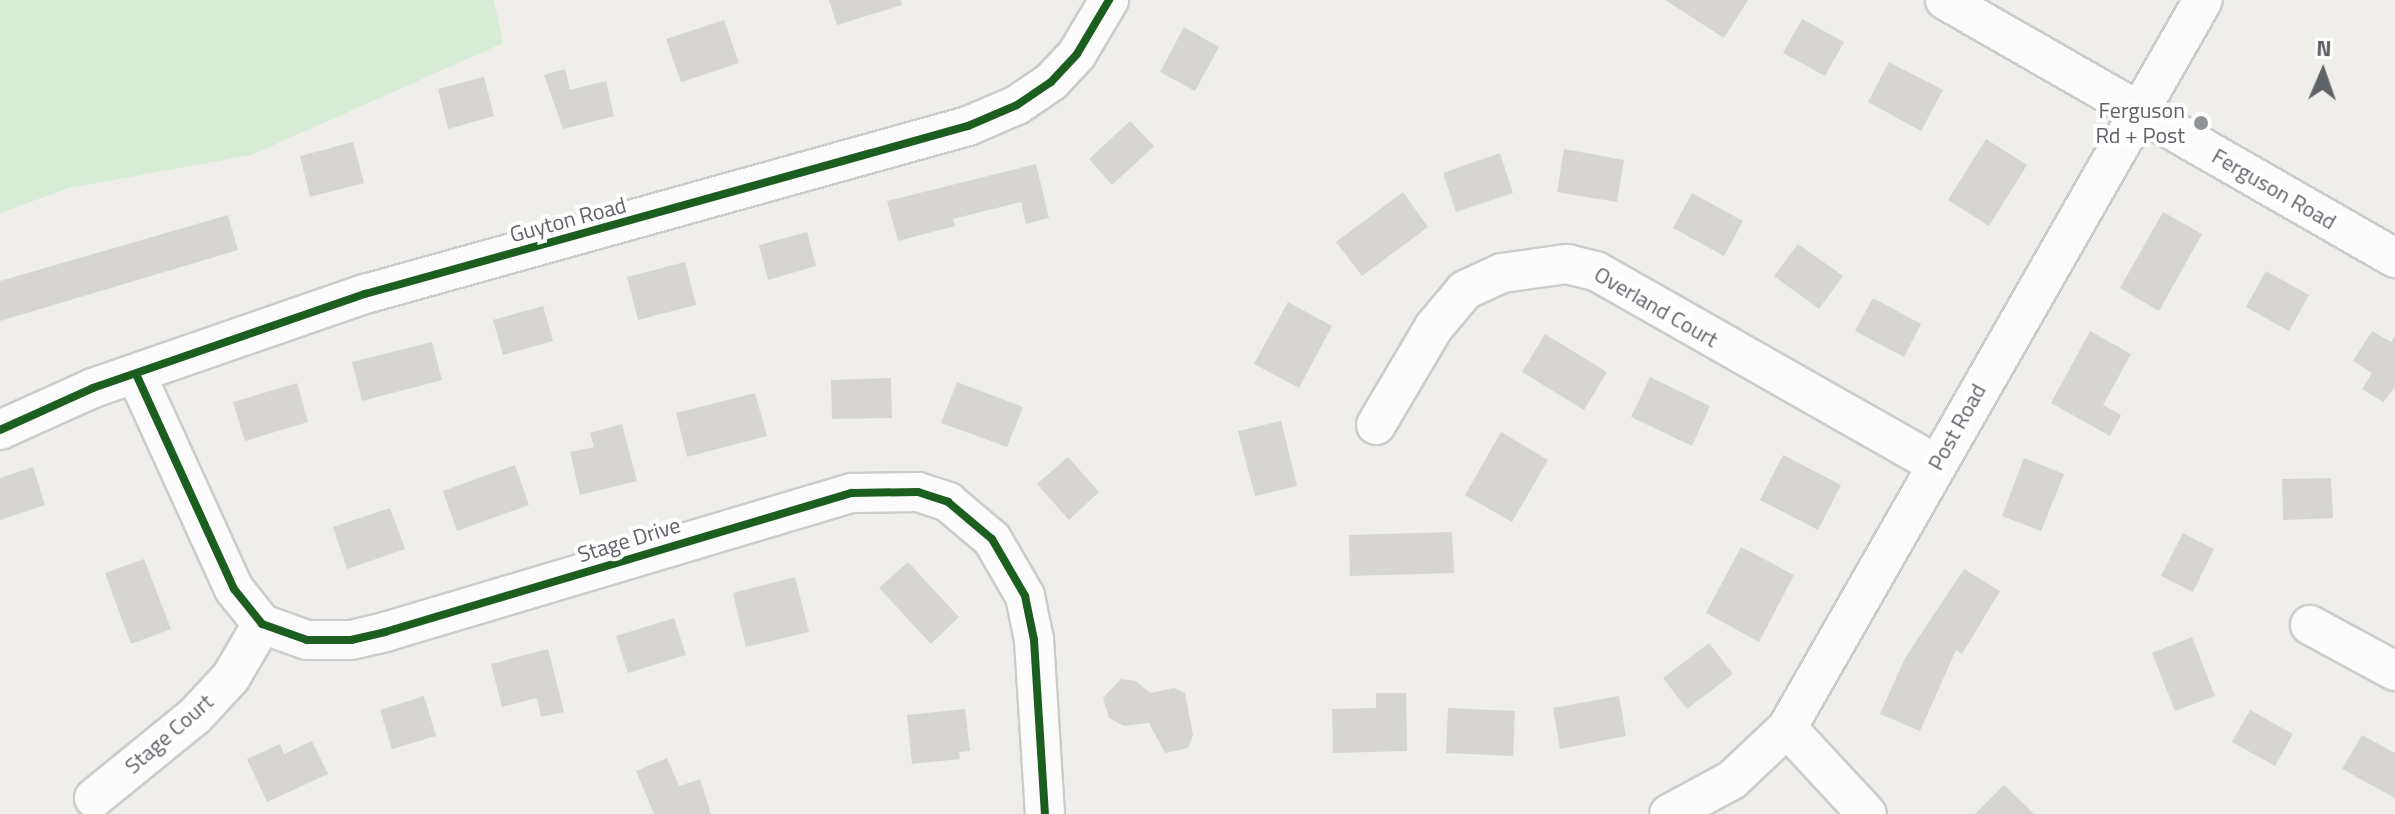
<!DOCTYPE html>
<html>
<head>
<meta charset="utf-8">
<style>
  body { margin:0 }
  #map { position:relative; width:2395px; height:814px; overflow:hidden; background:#efeeea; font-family:"Titillium Web",sans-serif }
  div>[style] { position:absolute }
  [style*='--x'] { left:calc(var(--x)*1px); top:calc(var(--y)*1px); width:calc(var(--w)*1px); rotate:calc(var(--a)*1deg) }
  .green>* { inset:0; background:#d8ebd6 }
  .building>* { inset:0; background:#d6d5d3 }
  .roads { filter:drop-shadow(2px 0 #cbcccc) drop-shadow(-2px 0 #cbcccc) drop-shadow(0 2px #cbcccc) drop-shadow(0 -2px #cbcccc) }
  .minor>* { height:38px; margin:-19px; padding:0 19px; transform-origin:19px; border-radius:19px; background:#fdfcfc }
  .cycleway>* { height:8px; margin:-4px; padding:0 4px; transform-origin:4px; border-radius:4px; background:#1b5e20 }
  .dots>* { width:22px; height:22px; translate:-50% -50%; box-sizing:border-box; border:4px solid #fff; border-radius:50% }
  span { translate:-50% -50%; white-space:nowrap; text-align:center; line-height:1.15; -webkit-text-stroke:8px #fff; paint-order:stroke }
  .poi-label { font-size:22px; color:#5f6368 }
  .right { translate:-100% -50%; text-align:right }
  .street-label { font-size:22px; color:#5f6368 }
  .north { position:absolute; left:2283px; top:32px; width:80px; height:80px; -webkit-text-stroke:6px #fff; paint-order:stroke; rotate:2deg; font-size:22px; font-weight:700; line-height:32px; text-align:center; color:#5f6368 }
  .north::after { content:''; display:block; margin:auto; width:28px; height:36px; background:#5f6368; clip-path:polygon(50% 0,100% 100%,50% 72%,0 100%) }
</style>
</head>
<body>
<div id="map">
  <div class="green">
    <i style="clip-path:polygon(0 0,494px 0,503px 43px,251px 155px,69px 188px,0 213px)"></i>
  </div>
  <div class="building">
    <i style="clip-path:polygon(829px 0,901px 0,902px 5px,837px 25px)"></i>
    <i style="clip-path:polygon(1665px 0,1748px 0,1724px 38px)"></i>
    <i style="clip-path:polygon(1802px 19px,1844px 42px,1825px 76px,1783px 53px)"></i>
    <i style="clip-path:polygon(724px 20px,739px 63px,681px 82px,666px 39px)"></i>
    <i style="clip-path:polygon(1184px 27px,1219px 47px,1195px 91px,1160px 72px)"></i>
    <i style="clip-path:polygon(1889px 62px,1943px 90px,1921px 131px,1868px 102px)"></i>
    <i style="clip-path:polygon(565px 69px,570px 90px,606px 81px,614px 116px,563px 129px,544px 75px)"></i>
    <i style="clip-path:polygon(484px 77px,494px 116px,448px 129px,438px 89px)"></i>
    <i style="clip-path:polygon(1130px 121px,1154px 146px,1112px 185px,1089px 159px)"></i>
    <i style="clip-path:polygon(1986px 139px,2027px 165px,1989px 226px,1948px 200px)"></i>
    <i style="clip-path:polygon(353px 142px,364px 183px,310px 197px,300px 156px)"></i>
    <i style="clip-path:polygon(1564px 149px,1624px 160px,1617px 202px,1557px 192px)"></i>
    <i style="clip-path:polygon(1500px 153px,1513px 193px,1456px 212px,1443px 173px)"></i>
    <i style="clip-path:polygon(1036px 164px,1049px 218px,1026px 224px,1021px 202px,953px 219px,955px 226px,898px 241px,887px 201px)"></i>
    <i style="clip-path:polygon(1403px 192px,1428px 227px,1362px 276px,1336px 242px)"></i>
    <i style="clip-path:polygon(1692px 193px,1743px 221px,1724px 256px,1673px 228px)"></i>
    <i style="clip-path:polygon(2163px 212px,2202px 234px,2159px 311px,2120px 288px)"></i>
    <i style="clip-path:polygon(228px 215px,238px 250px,0 321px,0 281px)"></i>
    <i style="clip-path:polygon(807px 232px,816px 266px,768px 280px,759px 245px)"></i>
    <i style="clip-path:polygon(1798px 244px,1843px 276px,1819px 309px,1774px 276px)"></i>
    <i style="clip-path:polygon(685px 262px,696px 305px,638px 320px,627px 277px)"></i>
    <i style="clip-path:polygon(2266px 271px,2309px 295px,2289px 331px,2246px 307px)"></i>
    <i style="clip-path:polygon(1873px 298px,1921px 324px,1904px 357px,1855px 331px)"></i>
    <i style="clip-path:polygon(1288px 302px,1332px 326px,1299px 388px,1254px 364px)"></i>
    <i style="clip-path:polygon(543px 306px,553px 341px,503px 355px,493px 320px)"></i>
    <i style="clip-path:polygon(2090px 331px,2131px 354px,2103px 405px,2121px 415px,2110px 436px,2051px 403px)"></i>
    <i style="clip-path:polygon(2372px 331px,2391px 342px,2395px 336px,2395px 387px,2383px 402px,2362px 389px,2372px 373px,2353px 361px)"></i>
    <i style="clip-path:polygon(1545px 334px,1607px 372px,1584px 410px,1522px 372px)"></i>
    <i style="clip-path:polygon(432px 342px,442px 380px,362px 401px,352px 362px)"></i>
    <i style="clip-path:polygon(1650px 377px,1710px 406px,1692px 446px,1631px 417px)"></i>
    <i style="clip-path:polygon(891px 378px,892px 418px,832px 419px,831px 380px)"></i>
    <i style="clip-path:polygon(957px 382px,1023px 407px,1007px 447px,941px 423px)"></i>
    <i style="clip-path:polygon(297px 383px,308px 422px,245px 441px,233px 402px)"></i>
    <i style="clip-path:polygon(755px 393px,767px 436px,687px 457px,676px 413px)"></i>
    <i style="clip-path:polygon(1281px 421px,1297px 486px,1255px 496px,1238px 431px)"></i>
    <i style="clip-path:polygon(622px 424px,637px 481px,580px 495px,570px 452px,594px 447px,590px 433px)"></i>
    <i style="clip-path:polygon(1501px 432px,1548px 460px,1512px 522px,1465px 495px)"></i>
    <i style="clip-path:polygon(1783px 455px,1841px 485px,1818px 530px,1760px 500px)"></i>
    <i style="clip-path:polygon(1068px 457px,1099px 492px,1069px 520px,1037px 484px)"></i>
    <i style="clip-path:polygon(2024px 458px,2064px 474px,2041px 531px,2002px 516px)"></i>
    <i style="clip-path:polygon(515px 465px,529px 505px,457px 531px,443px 491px)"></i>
    <i style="clip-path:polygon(33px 467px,45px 505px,0 520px,0 478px)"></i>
    <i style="clip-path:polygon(2331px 478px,2333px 518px,2283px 520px,2282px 479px)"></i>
    <i style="clip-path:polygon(390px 508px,405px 549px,347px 569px,333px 527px)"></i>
    <i style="clip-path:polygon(1452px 532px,1454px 573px,1350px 576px,1349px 535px)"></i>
    <i style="clip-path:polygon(2183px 533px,2214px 549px,2193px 592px,2161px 576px)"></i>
    <i style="clip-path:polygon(1741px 547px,1794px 575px,1759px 642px,1706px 613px)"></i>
    <i style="clip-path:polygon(144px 559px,171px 629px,131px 644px,105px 573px)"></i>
    <i style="clip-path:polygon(908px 562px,959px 617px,931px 644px,879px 588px)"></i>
    <i style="clip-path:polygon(1964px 569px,2000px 591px,1962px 654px,1956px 650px,1920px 731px,1880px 714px,1905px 658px)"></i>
    <i style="clip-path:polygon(795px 577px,809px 632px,746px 647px,733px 593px)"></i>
    <i style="clip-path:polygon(674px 618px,686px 655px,628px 673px,616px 636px)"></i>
    <i style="clip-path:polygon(2192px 637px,2215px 696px,2175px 711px,2152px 653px)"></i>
    <i style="clip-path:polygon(1709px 643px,1733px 674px,1687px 709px,1663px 678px)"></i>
    <i style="clip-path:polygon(548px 649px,564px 712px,541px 717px,537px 698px,502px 707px,491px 664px)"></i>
    <i style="clip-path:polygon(1121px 679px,1136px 681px,1150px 693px,1174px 688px,1185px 693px,1193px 735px,1188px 748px,1165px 753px,1149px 723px,1124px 726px,1109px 718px,1103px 698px)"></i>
    <i style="clip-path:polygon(1376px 693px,1406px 693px,1407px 751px,1333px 753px,1332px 709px,1376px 708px)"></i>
    <i style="clip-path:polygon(424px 696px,436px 736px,392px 749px,380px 710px)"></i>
    <i style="clip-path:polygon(1619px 696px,1626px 736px,1560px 749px,1553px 708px)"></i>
    <i style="clip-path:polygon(1448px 708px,1515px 711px,1513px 756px,1446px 753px)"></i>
    <i style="clip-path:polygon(965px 709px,970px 751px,959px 752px,960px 759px,912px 764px,907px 715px)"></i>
    <i style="clip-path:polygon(2250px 710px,2293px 734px,2275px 766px,2232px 742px)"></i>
    <i style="clip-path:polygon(2362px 735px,2395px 753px,2395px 798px,2342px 769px)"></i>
    <i style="clip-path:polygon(312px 741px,328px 774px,267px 802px,247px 759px,280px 744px,284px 754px)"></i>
    <i style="clip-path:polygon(667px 758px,679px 786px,700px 779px,711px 814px,654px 814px,636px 771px)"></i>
    <i style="clip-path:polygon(2004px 785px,2034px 814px,1975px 814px)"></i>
  </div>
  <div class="roads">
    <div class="minor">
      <i style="--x:1945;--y:0;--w:519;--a:29.83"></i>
      <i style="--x:136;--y:374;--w:236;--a:65.5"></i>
      <i style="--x:234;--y:589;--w:45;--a:51.3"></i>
      <i style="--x:262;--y:624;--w:48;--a:19.6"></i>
      <i style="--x:307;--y:640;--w:44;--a:0"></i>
      <i style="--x:351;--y:640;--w:35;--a:-13"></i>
      <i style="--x:385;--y:632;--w:487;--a:-16.6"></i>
      <i style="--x:852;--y:493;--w:66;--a:-0.9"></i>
      <i style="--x:918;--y:492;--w:32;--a:18"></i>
      <i style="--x:948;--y:502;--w:57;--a:40.1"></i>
      <i style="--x:992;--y:539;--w:66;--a:59.9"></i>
      <i style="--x:1025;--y:596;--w:45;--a:78.4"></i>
      <i style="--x:1034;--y:640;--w:174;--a:86.4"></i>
      <i style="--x:1376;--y:425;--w:114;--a:-59.4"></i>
      <i style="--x:1434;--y:327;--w:48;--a:-50"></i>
      <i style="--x:1465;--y:290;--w:41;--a:-24.7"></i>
      <i style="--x:1502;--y:273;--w:66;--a:-7.9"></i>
      <i style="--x:1567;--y:264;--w:30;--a:14"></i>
      <i style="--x:1596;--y:271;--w:391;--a:29.6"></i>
      <i style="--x:0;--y:430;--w:102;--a:-24.3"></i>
      <i style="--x:93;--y:388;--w:288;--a:-19.1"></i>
      <i style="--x:365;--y:294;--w:626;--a:-15.57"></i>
      <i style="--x:968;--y:126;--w:53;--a:-23.2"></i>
      <i style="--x:1017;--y:105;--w:41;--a:-34.1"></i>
      <i style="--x:1051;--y:82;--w:38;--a:-47"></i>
      <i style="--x:1077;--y:54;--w:63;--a:-59.3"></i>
      <i style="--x:2310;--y:625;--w:97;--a:28.4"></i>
      <i style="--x:1787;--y:728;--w:117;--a:47.1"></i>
      <i style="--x:94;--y:798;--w:130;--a:-39.1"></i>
      <i style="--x:195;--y:716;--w:53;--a:-47.3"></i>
      <i style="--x:231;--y:677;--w:61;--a:-59.7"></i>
      <i style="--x:1669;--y:814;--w:72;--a:-28.4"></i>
      <i style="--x:1732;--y:780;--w:76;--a:-43.4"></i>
      <i style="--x:1787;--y:728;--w:838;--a:-60.26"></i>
    </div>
  </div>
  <div class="cycleway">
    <i style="--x:136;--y:374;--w:236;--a:65.5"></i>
    <i style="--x:234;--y:589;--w:45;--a:51.3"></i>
    <i style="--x:262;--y:624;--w:48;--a:19.6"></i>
    <i style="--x:307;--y:640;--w:44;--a:0"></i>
    <i style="--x:351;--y:640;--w:35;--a:-13"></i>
    <i style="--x:385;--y:632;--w:487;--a:-16.6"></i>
    <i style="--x:852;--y:493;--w:66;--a:-0.9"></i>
    <i style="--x:918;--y:492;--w:32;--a:18"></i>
    <i style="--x:948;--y:502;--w:57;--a:40.1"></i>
    <i style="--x:992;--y:539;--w:66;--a:59.9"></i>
    <i style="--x:1025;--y:596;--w:45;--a:78.4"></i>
    <i style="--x:1034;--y:640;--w:174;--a:86.4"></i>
    <i style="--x:0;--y:430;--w:102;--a:-24.3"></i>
    <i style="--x:93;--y:388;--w:288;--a:-19.1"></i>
    <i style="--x:365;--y:294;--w:626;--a:-15.57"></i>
    <i style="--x:968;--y:126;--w:53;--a:-23.2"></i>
    <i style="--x:1017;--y:105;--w:41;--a:-34.1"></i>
    <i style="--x:1051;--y:82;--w:38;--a:-47"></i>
    <i style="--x:1077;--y:54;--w:63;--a:-59.3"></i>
  </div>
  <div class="dots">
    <i style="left:2201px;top:123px;background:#919496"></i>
  </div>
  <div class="poi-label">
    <span class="right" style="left:2185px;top:123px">Ferguson<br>Rd + Post</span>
  </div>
  <div class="street-label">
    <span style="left:2274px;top:189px;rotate:30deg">Ferguson Road</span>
    <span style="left:568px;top:220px;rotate:-15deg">Guyton Road</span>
    <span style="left:1656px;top:307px;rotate:30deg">Overland Court</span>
    <span style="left:1957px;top:427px;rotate:-61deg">Post Road</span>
    <span style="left:629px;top:540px;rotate:-17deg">Stage Drive</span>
    <span style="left:169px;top:734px;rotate:-41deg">Stage Court</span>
  </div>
  <div class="north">N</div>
</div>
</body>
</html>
